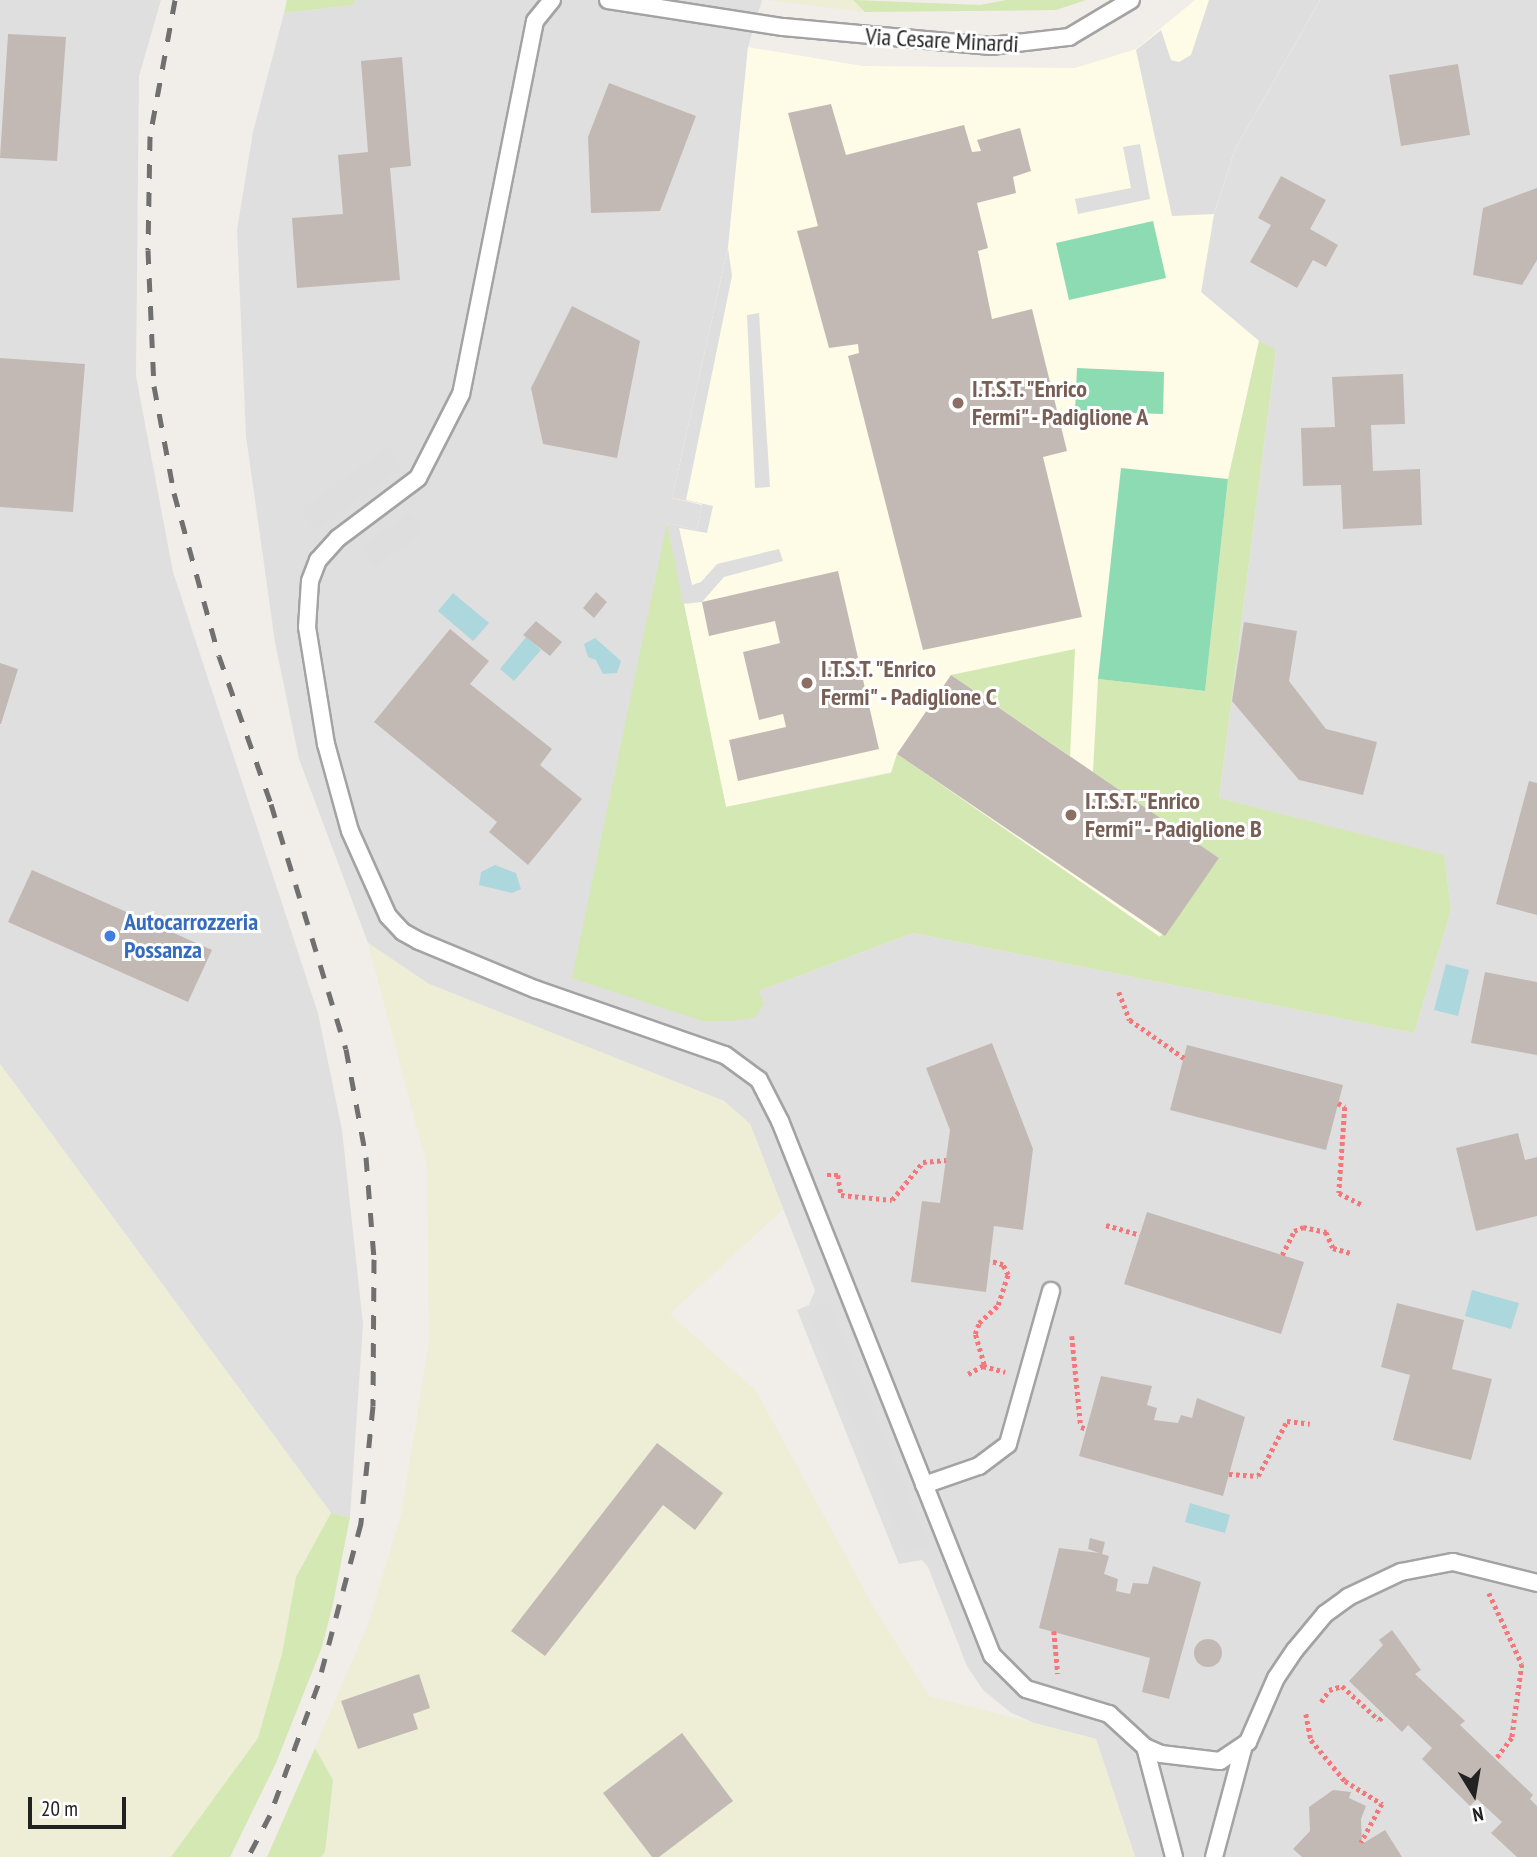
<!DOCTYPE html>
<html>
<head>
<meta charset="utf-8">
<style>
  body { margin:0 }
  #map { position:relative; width:1537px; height:1857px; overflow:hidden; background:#f1ede9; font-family:"PT Sans Narrow",sans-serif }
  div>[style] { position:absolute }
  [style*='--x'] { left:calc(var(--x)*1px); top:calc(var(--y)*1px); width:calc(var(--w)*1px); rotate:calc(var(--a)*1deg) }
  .residential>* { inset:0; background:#e0dfdf }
  .education>* { inset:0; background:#fefbe6 }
  .farmland>* { inset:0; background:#eeedd6 }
  .grass>* { inset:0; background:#d3e8b2 }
  .pitch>* { inset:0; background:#8cdbb3 }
  .parking>* { inset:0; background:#dedede }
  .water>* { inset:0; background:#acd7dc }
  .building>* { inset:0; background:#c2b9b5 }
  .round { border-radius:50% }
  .path>* { height:4.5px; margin-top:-2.25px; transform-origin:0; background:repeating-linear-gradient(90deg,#f3787a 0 3.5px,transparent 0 7px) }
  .roads { filter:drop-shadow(2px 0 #a3a3a3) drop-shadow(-2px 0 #a3a3a3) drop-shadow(0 2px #a3a3a3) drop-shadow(0 -2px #a3a3a3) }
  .lane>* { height:16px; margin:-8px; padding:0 8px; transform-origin:8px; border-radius:8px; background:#fff }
  .rail>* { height:5px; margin-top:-2.5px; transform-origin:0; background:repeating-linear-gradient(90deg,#707070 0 14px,transparent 0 28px) }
  .dots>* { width:19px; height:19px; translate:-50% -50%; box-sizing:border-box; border:4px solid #fff; border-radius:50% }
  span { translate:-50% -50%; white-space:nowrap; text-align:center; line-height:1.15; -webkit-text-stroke:6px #fff; paint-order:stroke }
  .street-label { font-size:24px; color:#222 }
  .education-label { font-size:24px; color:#785e54; font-weight:700 }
  .left { translate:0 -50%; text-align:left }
  .shop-label { font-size:24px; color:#366cbe; font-weight:700 }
  .north { position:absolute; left:1439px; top:1759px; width:70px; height:70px; -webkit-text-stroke:5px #fff; paint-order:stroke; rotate:169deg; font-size:19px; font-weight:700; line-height:28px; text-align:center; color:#222 }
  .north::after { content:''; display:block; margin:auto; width:24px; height:32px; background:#222; clip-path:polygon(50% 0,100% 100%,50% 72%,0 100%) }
  .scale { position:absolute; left:28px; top:1797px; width:98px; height:32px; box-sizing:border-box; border:4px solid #222; border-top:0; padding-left:9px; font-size:21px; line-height:24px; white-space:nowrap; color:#222; -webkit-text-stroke:5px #fff; paint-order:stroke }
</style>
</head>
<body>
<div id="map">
  <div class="residential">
    <i style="clip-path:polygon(0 0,161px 0,139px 76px,136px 376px,173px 572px,318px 1013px,342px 1130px,363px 1324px,350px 1517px,331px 1513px,0 1064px)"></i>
    <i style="clip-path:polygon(355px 0,762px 0,748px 47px,728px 248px,673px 498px,702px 504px,697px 530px,702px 1021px,754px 1018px,759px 991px,913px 933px,1414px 1033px,1451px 910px,1444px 856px,1219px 798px,1276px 351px,1259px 341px,1201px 292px,1214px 214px,1235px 149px,1320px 0,1537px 0,1537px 1857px,1135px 1857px,1096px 1739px,1034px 1723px,1010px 1712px,983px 1690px,967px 1666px,928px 1567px,922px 1560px,899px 1564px,797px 1310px,809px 1305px,815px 1290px,750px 1124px,724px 1101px,429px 984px,368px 943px,299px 759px,275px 642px,246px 436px,237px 230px,253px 132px,284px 13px,352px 5px)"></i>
  </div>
  <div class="education">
    <i style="clip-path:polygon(1195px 0,1320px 0,1235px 149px,1214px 214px,1201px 292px,1259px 341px,1228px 479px,1205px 691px,1219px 858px,1160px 937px,898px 754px,891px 772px,726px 807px,667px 523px,697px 530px,702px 505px,672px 498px,728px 248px,748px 47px,863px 66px,1075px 68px,1136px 49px)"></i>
  </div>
  <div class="farmland">
    <i style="clip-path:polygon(768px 0,853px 0,865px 12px)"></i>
    <i style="clip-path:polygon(368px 943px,429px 984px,724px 1101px,750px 1124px,783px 1209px,670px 1314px,756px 1391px,874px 1608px,929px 1696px,1096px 1739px,1135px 1857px,321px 1857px,333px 1780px,315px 1748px,369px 1622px,401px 1515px,429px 1342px,427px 1166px)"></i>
    <i style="clip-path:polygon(0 1064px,331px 1513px,296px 1577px,281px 1660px,258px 1738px,171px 1857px,0 1857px)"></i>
  </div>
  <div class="grass">
    <i style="clip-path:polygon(287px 0,355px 0,353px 5px,284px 13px)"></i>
    <i style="clip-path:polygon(853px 0,980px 5px,1006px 0,1086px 0,1056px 10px,865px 12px)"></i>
    <i style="clip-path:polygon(1259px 341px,1276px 350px,1219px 798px,1444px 855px,1451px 910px,1414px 1033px,913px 933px,759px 991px,764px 1004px,754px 1018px,733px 1021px,702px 1021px,572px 978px,667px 523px,726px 807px,891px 773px,897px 754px,1160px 937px,1219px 858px,1093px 772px,1098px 679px,1205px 691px,1228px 479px)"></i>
    <i style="clip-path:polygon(1075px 649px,1070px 756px,951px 675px)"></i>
    <i style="clip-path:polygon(331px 1513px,350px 1517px,333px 1604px,322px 1647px,276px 1763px,230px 1857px,171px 1857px,258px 1738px,282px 1654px,296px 1577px)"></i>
    <i style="clip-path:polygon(315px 1748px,333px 1780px,325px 1852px,321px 1857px,267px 1857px)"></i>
  </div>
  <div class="pitch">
    <i style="clip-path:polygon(1153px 221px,1166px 278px,1069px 300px,1056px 243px)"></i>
    <i style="clip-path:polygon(1077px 368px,1164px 372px,1163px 414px,1075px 411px)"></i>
    <i style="clip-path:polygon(1121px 468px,1228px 479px,1205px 691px,1098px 679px)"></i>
  </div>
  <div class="parking">
    <i style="clip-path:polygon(1209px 0,1320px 0,1235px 149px,1214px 214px,1172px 216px,1136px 50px,1161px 30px,1171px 60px,1179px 62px,1191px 55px)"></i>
    <i style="clip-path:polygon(1140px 144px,1150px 199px,1078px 214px,1075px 199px,1131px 188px,1123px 147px)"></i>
    <i style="clip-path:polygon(728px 248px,732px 276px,686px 500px,713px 506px,707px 533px,679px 528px,692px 585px,701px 582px,717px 564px,779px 549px,783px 561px,724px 577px,702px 602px,683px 604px,667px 523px,697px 530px,702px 504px,672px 498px)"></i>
    <i style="clip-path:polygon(759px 313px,770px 487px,755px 488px,747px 315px)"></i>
    <i style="clip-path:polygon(388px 447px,402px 467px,315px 531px,300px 511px)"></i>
    <i style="clip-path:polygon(410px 512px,425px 532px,375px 567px,361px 547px)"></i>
    <i style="clip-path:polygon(829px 1302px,929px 1545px,906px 1552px,807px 1311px)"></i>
  </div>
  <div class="water">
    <i style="clip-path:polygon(453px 593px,489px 623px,473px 641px,438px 611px)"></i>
    <i style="clip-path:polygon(526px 637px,541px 650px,514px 681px,500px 669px)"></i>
    <i style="clip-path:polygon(595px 638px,621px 661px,617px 673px,603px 674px,596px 660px,588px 657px,584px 644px)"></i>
    <i style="clip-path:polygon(495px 865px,516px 873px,521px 889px,512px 893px,479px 885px,481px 872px)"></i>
    <i style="clip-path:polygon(1446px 964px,1469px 970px,1458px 1016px,1434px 1010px)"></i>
    <i style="clip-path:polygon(1472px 1290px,1519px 1303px,1511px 1329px,1465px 1316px)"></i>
    <i style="clip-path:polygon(1190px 1503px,1230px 1515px,1225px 1533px,1185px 1522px)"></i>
  </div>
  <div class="building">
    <i style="clip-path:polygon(8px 34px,66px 37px,57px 161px,0 158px)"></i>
    <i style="clip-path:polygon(402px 57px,411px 166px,390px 168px,400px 280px,297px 288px,292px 218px,343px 214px,338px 155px,368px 152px,361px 61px)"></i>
    <i style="clip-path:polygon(1458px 64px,1470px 135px,1401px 146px,1389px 75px)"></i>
    <i style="clip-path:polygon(609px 83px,696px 116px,660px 211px,591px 213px,588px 137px)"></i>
    <i style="clip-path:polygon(831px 104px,846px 155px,964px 125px,972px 152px,981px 151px,977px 140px,1020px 128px,1031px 171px,1013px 177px,1016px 193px,977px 203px,988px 248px,978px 251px,992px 319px,1032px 309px,1067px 451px,1043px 457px,1082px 617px,923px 650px,848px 356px,859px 353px,858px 344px,829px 348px,797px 231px,818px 226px,788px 113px)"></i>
    <i style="clip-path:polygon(1281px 176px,1326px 200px,1310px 229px,1338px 245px,1326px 267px,1313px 260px,1297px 288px,1250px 262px,1271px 225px,1258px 218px)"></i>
    <i style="clip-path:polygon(1537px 188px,1537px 260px,1522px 285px,1473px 275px,1483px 208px)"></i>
    <i style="clip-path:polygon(572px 306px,640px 341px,617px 458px,543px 444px,531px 388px)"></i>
    <i style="clip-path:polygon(0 358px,85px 364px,73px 512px,0 507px)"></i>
    <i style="clip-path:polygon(1403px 374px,1405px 424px,1371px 425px,1373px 471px,1420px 469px,1422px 525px,1343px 529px,1341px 485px,1303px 486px,1301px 428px,1335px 427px,1332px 377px)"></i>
    <i style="clip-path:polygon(838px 571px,879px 749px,738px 781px,729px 740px,786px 727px,783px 714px,759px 720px,743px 652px,780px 643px,775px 621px,709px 636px,702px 602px)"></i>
    <i style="clip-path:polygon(596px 592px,607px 602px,594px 618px,583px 608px)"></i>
    <i style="clip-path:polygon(536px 621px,562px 642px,550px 656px,523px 635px)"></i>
    <i style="clip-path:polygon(1244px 622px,1297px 631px,1289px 681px,1326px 729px,1377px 742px,1363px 795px,1299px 780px,1232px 701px)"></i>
    <i style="clip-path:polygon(450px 629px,489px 661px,470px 684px,552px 749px,540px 765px,582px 799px,528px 865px,489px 832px,497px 822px,374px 722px)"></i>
    <i style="clip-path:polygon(0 663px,18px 669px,1px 724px,0 724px)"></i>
    <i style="clip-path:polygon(951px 675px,1219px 858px,1165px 936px,897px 754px)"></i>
    <i style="clip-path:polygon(1529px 781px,1537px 783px,1537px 915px,1496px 904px)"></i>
    <i style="clip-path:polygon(32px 870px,212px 950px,188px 1002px,8px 922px)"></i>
    <i style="clip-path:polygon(1485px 972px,1537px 982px,1537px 1055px,1471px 1043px)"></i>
    <i style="clip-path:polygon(992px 1043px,1033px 1149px,1023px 1230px,994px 1226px,986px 1292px,911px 1282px,922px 1201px,940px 1203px,950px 1130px,926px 1068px)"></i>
    <i style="clip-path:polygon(1187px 1045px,1343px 1085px,1326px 1150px,1170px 1110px)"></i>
    <i style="clip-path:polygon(1518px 1133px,1525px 1160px,1537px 1157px,1537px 1216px,1476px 1231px,1456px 1148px)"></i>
    <i style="clip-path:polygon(1147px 1212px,1304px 1262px,1281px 1334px,1124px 1284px)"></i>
    <i style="clip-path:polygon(1397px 1303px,1464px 1320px,1452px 1369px,1492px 1379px,1471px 1460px,1393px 1440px,1410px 1375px,1381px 1367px)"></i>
    <i style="clip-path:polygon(1101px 1376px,1152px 1386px,1147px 1405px,1157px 1408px,1154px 1420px,1178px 1423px,1181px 1415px,1192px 1418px,1197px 1398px,1245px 1417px,1223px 1496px,1079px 1456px)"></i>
    <i style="clip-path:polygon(657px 1443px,723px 1493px,695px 1530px,663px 1505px,545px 1656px,511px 1631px)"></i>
    <i style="clip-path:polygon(1090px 1538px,1105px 1542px,1102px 1554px,1109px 1556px,1104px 1574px,1118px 1579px,1116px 1591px,1130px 1594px,1133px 1583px,1148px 1584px,1153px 1566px,1201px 1582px,1169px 1699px,1142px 1692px,1150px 1658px,1039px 1628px,1059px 1548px,1099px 1553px,1088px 1549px)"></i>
    <i style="clip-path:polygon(1392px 1630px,1421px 1670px,1415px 1674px,1465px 1721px,1460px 1725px,1533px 1795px,1530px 1799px,1537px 1806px,1537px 1857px,1517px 1857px,1491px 1833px,1502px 1822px,1477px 1799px,1470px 1806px,1422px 1759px,1432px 1748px,1408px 1725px,1402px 1732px,1349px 1681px,1383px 1645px,1379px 1640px)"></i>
    <i class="round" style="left:1194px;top:1639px;width:28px;height:28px"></i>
    <i style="clip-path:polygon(419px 1674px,430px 1708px,413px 1714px,418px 1729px,358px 1749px,341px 1701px)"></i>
    <i style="clip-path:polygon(682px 1733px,733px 1801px,659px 1857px,652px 1857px,603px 1793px)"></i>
    <i style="clip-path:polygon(1333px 1790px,1351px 1792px,1349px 1798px,1366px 1806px,1361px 1819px,1362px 1844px,1385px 1830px,1402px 1857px,1302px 1857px,1293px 1849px,1310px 1831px,1309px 1807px)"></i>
  </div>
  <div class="path">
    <i style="--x:1119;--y:992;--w:30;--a:69"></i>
    <i style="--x:1130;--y:1020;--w:66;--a:35.1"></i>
    <i style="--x:1338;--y:1103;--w:8;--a:30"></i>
    <i style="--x:1345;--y:1107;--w:86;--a:94"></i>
    <i style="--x:1339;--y:1193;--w:27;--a:27"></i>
    <i style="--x:827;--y:1175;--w:11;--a:0"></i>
    <i style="--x:838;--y:1175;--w:20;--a:81"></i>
    <i style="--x:841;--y:1195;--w:51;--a:5.6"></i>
    <i style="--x:892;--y:1200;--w:49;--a:-50.8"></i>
    <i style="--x:923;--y:1162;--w:23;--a:-5"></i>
    <i style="--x:1106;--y:1225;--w:35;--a:16"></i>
    <i style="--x:1282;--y:1255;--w:27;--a:-63"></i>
    <i style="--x:1294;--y:1231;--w:10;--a:-24"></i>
    <i style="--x:1303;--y:1227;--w:24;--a:12"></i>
    <i style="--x:1326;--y:1232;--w:17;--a:66"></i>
    <i style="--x:1333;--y:1248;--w:19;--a:16"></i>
    <i style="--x:1072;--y:1336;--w:91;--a:84.4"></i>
    <i style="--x:1081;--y:1427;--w:6;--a:18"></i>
    <i style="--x:983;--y:1366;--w:23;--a:15"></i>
    <i style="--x:968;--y:1374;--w:18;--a:-29"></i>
    <i style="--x:984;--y:1365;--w:32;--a:-106"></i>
    <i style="--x:975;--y:1334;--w:12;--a:-70"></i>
    <i style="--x:979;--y:1323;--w:26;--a:-43"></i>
    <i style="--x:998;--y:1305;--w:32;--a:-72"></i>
    <i style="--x:1008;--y:1275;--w:11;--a:-117"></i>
    <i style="--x:1003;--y:1265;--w:14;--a:-163"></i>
    <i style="--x:1229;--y:1474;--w:29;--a:4"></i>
    <i style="--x:1258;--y:1476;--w:62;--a:-62.2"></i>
    <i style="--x:1287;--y:1421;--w:23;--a:7"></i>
    <i style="--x:1489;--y:1593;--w:78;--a:65.1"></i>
    <i style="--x:1522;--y:1664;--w:75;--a:97.7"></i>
    <i style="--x:1512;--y:1738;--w:26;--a:127"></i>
    <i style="--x:1054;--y:1631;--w:43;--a:84.7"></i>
    <i style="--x:1321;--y:1702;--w:14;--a:-56"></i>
    <i style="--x:1329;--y:1690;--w:14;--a:-17"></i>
    <i style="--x:1342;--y:1686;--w:50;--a:42.6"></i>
    <i style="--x:1379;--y:1720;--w:7;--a:-45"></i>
    <i style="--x:1306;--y:1714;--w:26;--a:79"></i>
    <i style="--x:1311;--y:1740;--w:53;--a:50.3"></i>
    <i style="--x:1345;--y:1781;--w:44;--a:31.9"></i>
    <i style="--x:1382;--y:1804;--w:44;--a:118.3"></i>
  </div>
  <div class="roads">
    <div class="lane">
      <i style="--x:552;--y:0;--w:27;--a:129"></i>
      <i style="--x:535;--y:21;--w:380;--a:101.2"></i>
      <i style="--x:461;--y:394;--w:94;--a:117.1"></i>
      <i style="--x:418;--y:478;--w:100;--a:143.1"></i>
      <i style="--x:338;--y:538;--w:30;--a:132"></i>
      <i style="--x:318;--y:560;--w:22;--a:111"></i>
      <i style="--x:310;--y:581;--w:46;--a:93.7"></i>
      <i style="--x:307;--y:627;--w:119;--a:80.8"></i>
      <i style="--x:326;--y:744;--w:90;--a:74.6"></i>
      <i style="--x:350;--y:831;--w:93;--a:65.9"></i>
      <i style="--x:388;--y:916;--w:22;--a:47"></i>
      <i style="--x:403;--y:932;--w:18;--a:29"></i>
      <i style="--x:419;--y:941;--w:126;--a:22.5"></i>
      <i style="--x:535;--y:989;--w:201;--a:19.2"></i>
      <i style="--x:725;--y:1055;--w:42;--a:36.3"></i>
      <i style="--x:759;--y:1080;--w:46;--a:62.9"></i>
      <i style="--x:780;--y:1121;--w:575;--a:68.35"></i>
      <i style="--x:992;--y:1655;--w:48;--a:45"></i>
      <i style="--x:1026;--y:1689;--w:87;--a:16.8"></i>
      <i style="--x:1109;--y:1714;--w:49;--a:42.5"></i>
      <i style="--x:1145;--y:1747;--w:17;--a:24"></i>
      <i style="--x:1161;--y:1754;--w:59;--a:6.8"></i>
      <i style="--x:1220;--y:1761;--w:34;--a:-34"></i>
      <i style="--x:1248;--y:1742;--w:70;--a:-66.4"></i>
      <i style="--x:1276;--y:1678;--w:34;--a:-56"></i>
      <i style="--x:1295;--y:1650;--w:47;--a:-50.2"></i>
      <i style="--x:1325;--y:1614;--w:29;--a:-36"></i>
      <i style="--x:1348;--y:1597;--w:59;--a:-25.3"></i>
      <i style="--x:1401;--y:1572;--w:53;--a:-10.9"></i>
      <i style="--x:1453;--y:1562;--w:87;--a:14"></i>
      <i style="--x:608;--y:0;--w:177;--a:8.8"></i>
      <i style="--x:783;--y:27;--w:209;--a:5.2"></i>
      <i style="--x:991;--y:46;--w:79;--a:-6.6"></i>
      <i style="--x:1069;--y:37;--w:72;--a:-30.8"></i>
      <i style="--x:924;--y:1485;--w:58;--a:-19.1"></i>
      <i style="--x:979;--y:1466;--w:36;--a:-37"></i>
      <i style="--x:1008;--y:1444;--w:159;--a:-74.3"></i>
      <i style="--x:1145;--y:1747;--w:114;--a:75.2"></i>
      <i style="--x:1214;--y:1857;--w:112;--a:-75"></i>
    </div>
  </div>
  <div class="rail">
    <i style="--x:175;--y:0;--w:138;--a:100.4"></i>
    <i style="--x:150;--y:136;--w:114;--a:91"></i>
    <i style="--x:148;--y:250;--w:136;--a:87.5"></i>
    <i style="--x:154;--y:386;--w:109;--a:79.4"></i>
    <i style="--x:174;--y:493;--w:169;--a:74.6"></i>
    <i style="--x:219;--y:656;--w:157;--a:70.6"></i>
    <i style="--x:271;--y:804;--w:256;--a:73"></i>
    <i style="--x:346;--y:1049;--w:110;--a:79.5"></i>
    <i style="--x:366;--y:1157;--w:102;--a:85.5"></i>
    <i style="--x:374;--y:1259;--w:147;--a:90.4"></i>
    <i style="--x:373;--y:1406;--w:118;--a:95.9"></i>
    <i style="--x:361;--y:1523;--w:168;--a:104.9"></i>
    <i style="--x:318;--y:1685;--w:139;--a:110.3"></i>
    <i style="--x:270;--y:1815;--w:47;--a:117.6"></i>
  </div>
  <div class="dots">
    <i style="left:958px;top:403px;background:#8d6e63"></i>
    <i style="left:807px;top:683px;background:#8d6e63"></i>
    <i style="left:1071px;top:815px;background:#8d6e63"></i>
    <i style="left:110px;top:936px;background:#3f7fe0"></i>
  </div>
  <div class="street-label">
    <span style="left:942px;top:40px;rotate:3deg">Via Cesare Minardi</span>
  </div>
  <div class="education-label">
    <span class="left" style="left:972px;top:403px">I.T.S.T. "Enrico<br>Fermi" - Padiglione A</span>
    <span class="left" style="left:821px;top:683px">I.T.S.T. "Enrico<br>Fermi" - Padiglione C</span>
    <span class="left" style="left:1085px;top:815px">I.T.S.T. "Enrico<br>Fermi" - Padiglione B</span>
  </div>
  <div class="shop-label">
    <span class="left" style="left:124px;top:936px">Autocarrozzeria<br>Possanza</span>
  </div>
  <div class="north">N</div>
  <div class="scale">20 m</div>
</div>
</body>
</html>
